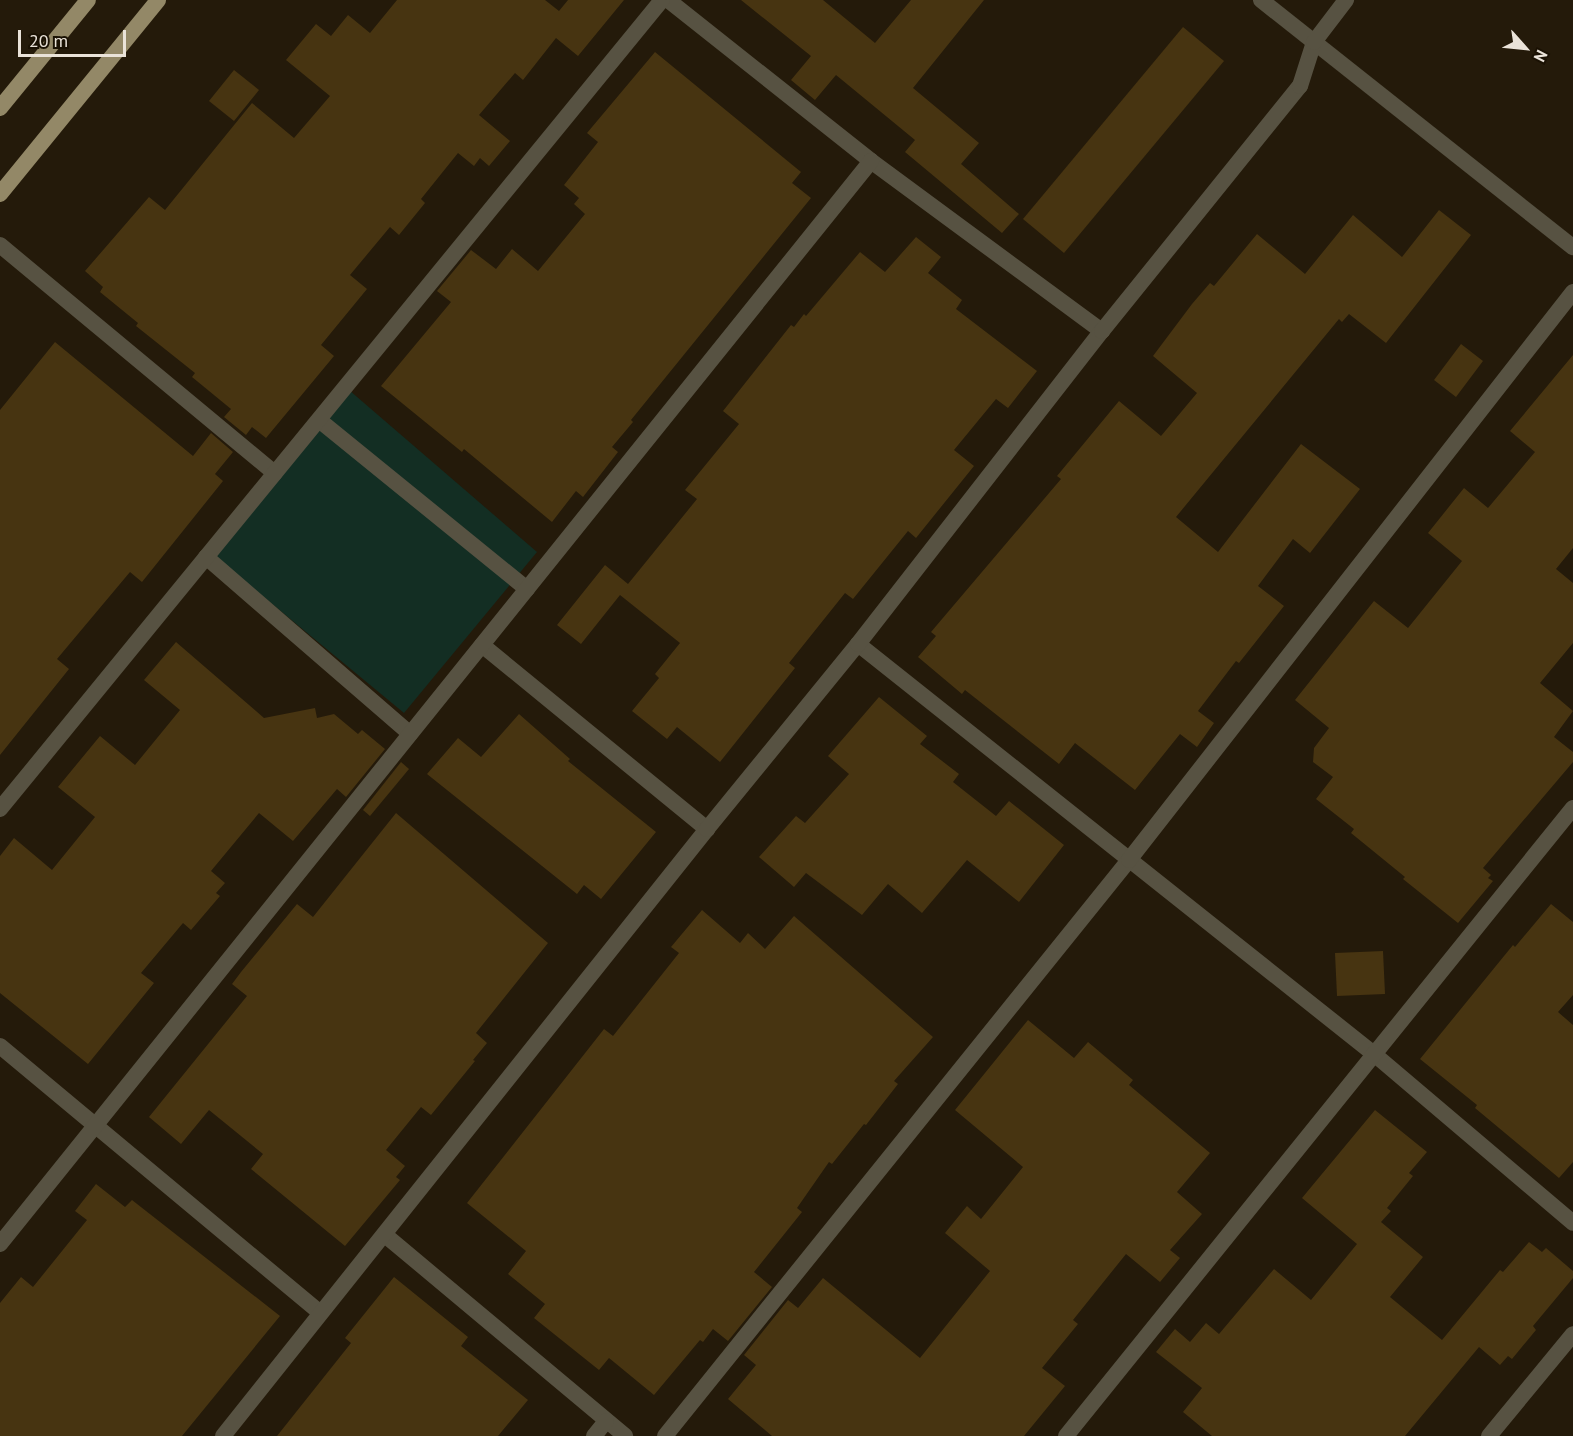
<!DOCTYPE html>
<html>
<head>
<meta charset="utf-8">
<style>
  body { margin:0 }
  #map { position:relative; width:1573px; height:1436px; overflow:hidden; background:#241a0a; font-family:"PT Sans",sans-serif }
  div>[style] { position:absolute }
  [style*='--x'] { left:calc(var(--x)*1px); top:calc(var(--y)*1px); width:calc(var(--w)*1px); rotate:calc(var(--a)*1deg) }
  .green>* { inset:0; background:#132e23 }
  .building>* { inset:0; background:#473411 }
  .minor>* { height:16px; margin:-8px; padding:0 8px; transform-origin:8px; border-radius:8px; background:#575242 }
  .primary>* { height:16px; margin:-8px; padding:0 8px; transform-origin:8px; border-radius:8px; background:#938867 }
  span { translate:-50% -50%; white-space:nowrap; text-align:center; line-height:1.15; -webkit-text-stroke:6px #1a1103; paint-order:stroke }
  .north { position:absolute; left:1495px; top:18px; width:60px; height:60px; -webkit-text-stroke:4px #1a1103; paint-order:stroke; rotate:117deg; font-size:16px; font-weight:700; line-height:24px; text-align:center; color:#eae3d9 }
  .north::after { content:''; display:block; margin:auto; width:21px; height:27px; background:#eae3d9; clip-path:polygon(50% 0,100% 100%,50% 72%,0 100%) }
  .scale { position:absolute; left:18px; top:30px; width:108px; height:27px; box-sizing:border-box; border:3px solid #eae3d9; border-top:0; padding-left:8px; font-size:18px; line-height:21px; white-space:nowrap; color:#eae3d9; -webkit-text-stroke:4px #1a1103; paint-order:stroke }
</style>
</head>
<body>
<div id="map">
  <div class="green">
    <i style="clip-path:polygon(349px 390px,537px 552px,404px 713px,208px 551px)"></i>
  </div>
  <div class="building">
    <i style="clip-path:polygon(397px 0,545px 0,559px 11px,568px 0,624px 0,578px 56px,556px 38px,523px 80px,515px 73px,479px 115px,510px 141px,489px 166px,480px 158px,474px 166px,458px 153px,421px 199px,425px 203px,399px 235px,390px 227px,350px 275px,367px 289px,321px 345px,334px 356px,266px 438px,252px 427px,246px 435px,224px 417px,231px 409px,192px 377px,195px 373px,136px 326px,138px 323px,100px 292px,103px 287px,85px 271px,149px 197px,165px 210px,252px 103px,294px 138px,330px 96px,286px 60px,316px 24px,331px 36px,348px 15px,370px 33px)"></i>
    <i style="clip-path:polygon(741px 0,823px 0,875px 43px,911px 0,984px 0,913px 88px,979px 143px,961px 164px,1019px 214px,1002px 233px,905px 152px,915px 140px,836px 75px,815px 100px,791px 80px,811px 56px)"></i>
    <i style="clip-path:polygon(1183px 27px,1224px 61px,1064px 253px,1023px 219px)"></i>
    <i style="clip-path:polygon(655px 52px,801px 172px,792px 183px,811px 198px,631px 420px,633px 422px,612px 447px,618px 452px,583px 497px,576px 491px,552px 522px,464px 449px,462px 452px,381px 386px,451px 302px,437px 291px,471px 250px,496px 269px,512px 249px,538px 271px,585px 214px,574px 204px,579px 198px,564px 185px,598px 142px,587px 133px)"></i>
    <i style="clip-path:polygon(234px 70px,259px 90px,234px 121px,209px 101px)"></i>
    <i style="clip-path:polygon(1439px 210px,1471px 235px,1386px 343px,1349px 314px,1342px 322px,1339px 319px,1176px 517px,1218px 552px,1301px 444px,1360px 489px,1310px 553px,1293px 539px,1258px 586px,1284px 606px,1239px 663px,1236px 661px,1198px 711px,1214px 723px,1197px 747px,1180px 734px,1135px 790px,1075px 743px,1059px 764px,965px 690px,962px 694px,918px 657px,936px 636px,931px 632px,1061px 479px,1057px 476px,1119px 401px,1161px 436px,1197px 393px,1153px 356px,1192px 304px,1210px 283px,1214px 286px,1257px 234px,1305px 274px,1353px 215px,1402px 257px)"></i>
    <i style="clip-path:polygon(916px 237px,941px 257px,928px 273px,962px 300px,956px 309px,1037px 371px,1008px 408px,996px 399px,954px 450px,974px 466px,916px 538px,908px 531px,853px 599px,845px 593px,789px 663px,795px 668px,720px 762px,677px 727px,667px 739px,632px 711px,659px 678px,655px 674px,680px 643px,620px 595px,581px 644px,557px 625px,605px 565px,628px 584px,697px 499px,685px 490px,739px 424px,723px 411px,791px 325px,794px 327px,804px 314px,806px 316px,860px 252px,885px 272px)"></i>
    <i style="clip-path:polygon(55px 342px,193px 456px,211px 433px,233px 452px,215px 474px,223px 481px,142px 582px,130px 572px,57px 659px,69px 669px,0 755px,0 410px)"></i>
    <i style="clip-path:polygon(1461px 344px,1483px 361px,1456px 397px,1434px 380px)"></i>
    <i style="clip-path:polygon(1573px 355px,1573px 548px,1556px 569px,1573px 583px,1573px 643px,1540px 683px,1573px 711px,1554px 737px,1573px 752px,1573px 762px,1483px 868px,1491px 875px,1488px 878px,1493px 881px,1458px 923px,1403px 879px,1405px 877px,1351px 833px,1354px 829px,1316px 799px,1333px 777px,1313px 762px,1314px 748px,1329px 728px,1295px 700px,1374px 601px,1408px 628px,1462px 561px,1428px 533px,1464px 488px,1488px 508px,1535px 452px,1510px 431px)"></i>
    <i style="clip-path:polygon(176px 642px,264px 718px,315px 708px,317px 718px,334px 714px,358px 734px,362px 730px,385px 749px,346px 797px,337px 789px,293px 841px,259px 813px,211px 871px,225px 883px,216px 893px,220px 896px,191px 930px,183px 923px,141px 973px,154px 983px,88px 1064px,0 993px,0 856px,14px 838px,52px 870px,95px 817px,58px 787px,100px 736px,135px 765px,180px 710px,144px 680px)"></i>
    <i style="clip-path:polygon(879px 697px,927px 736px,920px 744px,959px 774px,953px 782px,996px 816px,1009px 801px,1064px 845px,1019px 902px,967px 860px,922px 913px,888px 884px,862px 915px,806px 873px,794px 887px,759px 857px,796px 816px,805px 823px,849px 774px,828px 756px)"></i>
    <i style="clip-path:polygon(519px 714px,570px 759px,568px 761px,656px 832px,601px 899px,584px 885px,577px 894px,427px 774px,458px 738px,481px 757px)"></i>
    <i style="clip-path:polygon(401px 762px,409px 769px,370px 816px,363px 810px)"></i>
    <i style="clip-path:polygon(396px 813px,548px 943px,476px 1033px,487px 1043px,473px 1060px,475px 1061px,431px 1115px,421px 1107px,386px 1150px,405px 1166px,396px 1177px,400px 1180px,345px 1246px,251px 1169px,263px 1154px,209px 1110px,181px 1144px,149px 1117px,247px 996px,232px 984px,241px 972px,297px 904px,313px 917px)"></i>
    <i style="clip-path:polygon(1551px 904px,1573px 922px,1573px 995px,1558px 1012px,1573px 1025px,1573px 1162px,1559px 1178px,1475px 1108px,1477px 1105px,1420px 1059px,1513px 945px,1515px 947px)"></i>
    <i style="clip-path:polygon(702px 910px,740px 943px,748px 933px,765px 949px,794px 916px,933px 1037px,894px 1081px,898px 1084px,866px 1125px,864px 1124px,832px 1164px,829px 1162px,797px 1208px,802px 1212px,754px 1272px,772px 1287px,728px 1341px,713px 1329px,703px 1342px,700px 1340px,654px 1395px,609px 1358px,599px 1370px,534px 1318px,545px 1304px,508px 1274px,526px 1251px,467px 1203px,604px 1029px,613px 1036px,679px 953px,671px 947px)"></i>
    <i style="clip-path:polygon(1383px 951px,1385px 994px,1337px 996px,1335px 953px)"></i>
    <i style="clip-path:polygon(1028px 1020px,1074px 1058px,1088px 1042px,1133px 1080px,1129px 1085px,1210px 1153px,1177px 1192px,1202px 1214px,1170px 1250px,1180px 1258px,1160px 1282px,1126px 1254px,1073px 1320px,1078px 1324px,1042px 1368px,1065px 1386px,1024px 1436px,772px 1436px,728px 1399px,756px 1365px,744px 1355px,788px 1300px,798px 1308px,823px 1278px,920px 1358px,990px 1271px,945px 1233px,967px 1206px,981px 1219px,1023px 1167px,955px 1110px)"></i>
    <i style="clip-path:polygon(1375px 1110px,1427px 1152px,1409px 1173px,1413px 1176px,1387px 1208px,1391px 1211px,1381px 1222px,1423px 1257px,1390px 1297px,1442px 1340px,1500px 1270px,1503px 1272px,1529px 1242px,1542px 1252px,1546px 1248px,1573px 1271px,1573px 1278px,1533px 1326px,1536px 1330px,1512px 1359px,1508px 1356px,1500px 1365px,1479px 1347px,1405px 1436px,1212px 1436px,1183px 1412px,1202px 1388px,1156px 1352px,1175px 1329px,1190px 1342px,1206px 1323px,1219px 1334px,1274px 1269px,1311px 1300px,1357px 1244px,1302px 1198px)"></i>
    <i style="clip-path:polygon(96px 1184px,125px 1207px,132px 1200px,280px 1316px,182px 1436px,0 1436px,0 1303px,21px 1277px,33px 1287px,87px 1220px,75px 1211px)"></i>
    <i style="clip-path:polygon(394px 1277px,468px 1337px,461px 1346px,528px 1400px,498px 1436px,277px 1436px,351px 1343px,345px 1338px)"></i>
  </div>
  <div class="minor">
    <i style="--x:668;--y:0;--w:259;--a:38.4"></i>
    <i style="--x:871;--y:161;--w:287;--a:36.4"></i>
    <i style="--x:1261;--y:0;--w:398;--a:38.4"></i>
    <i style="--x:0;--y:245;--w:357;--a:39.7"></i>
    <i style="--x:319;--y:420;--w:268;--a:39.1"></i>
    <i style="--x:206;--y:557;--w:270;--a:40.9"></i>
    <i style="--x:858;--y:644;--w:659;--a:38.47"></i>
    <i style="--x:1374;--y:1054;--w:261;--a:40.3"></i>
    <i style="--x:482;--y:645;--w:291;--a:39.3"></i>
    <i style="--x:0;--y:809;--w:1045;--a:-50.71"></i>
    <i style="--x:0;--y:1046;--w:417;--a:39.8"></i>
    <i style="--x:385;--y:1235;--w:313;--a:39.9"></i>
    <i style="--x:0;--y:1244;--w:1390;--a:-51.19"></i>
    <i style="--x:223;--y:1436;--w:776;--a:-51.43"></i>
    <i style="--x:707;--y:829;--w:239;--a:-50.8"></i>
    <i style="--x:858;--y:644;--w:397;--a:-52.1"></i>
    <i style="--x:1102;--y:331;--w:315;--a:-51.1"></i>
    <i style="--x:1300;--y:86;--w:46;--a:-72.3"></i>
    <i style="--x:1314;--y:42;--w:53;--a:-52.7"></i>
    <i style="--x:594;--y:1436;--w:19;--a:-51"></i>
    <i style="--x:665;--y:1436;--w:740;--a:-51.15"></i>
    <i style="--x:1129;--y:860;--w:721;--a:-51.99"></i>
    <i style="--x:1066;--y:1436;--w:807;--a:-51.09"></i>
    <i style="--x:1489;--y:1436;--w:132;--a:-50.5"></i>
  </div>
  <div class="primary">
    <i style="--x:0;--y:108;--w:139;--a:-50.8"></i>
    <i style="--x:0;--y:194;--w:250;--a:-50.8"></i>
  </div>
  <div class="north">N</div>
  <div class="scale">20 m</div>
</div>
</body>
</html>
